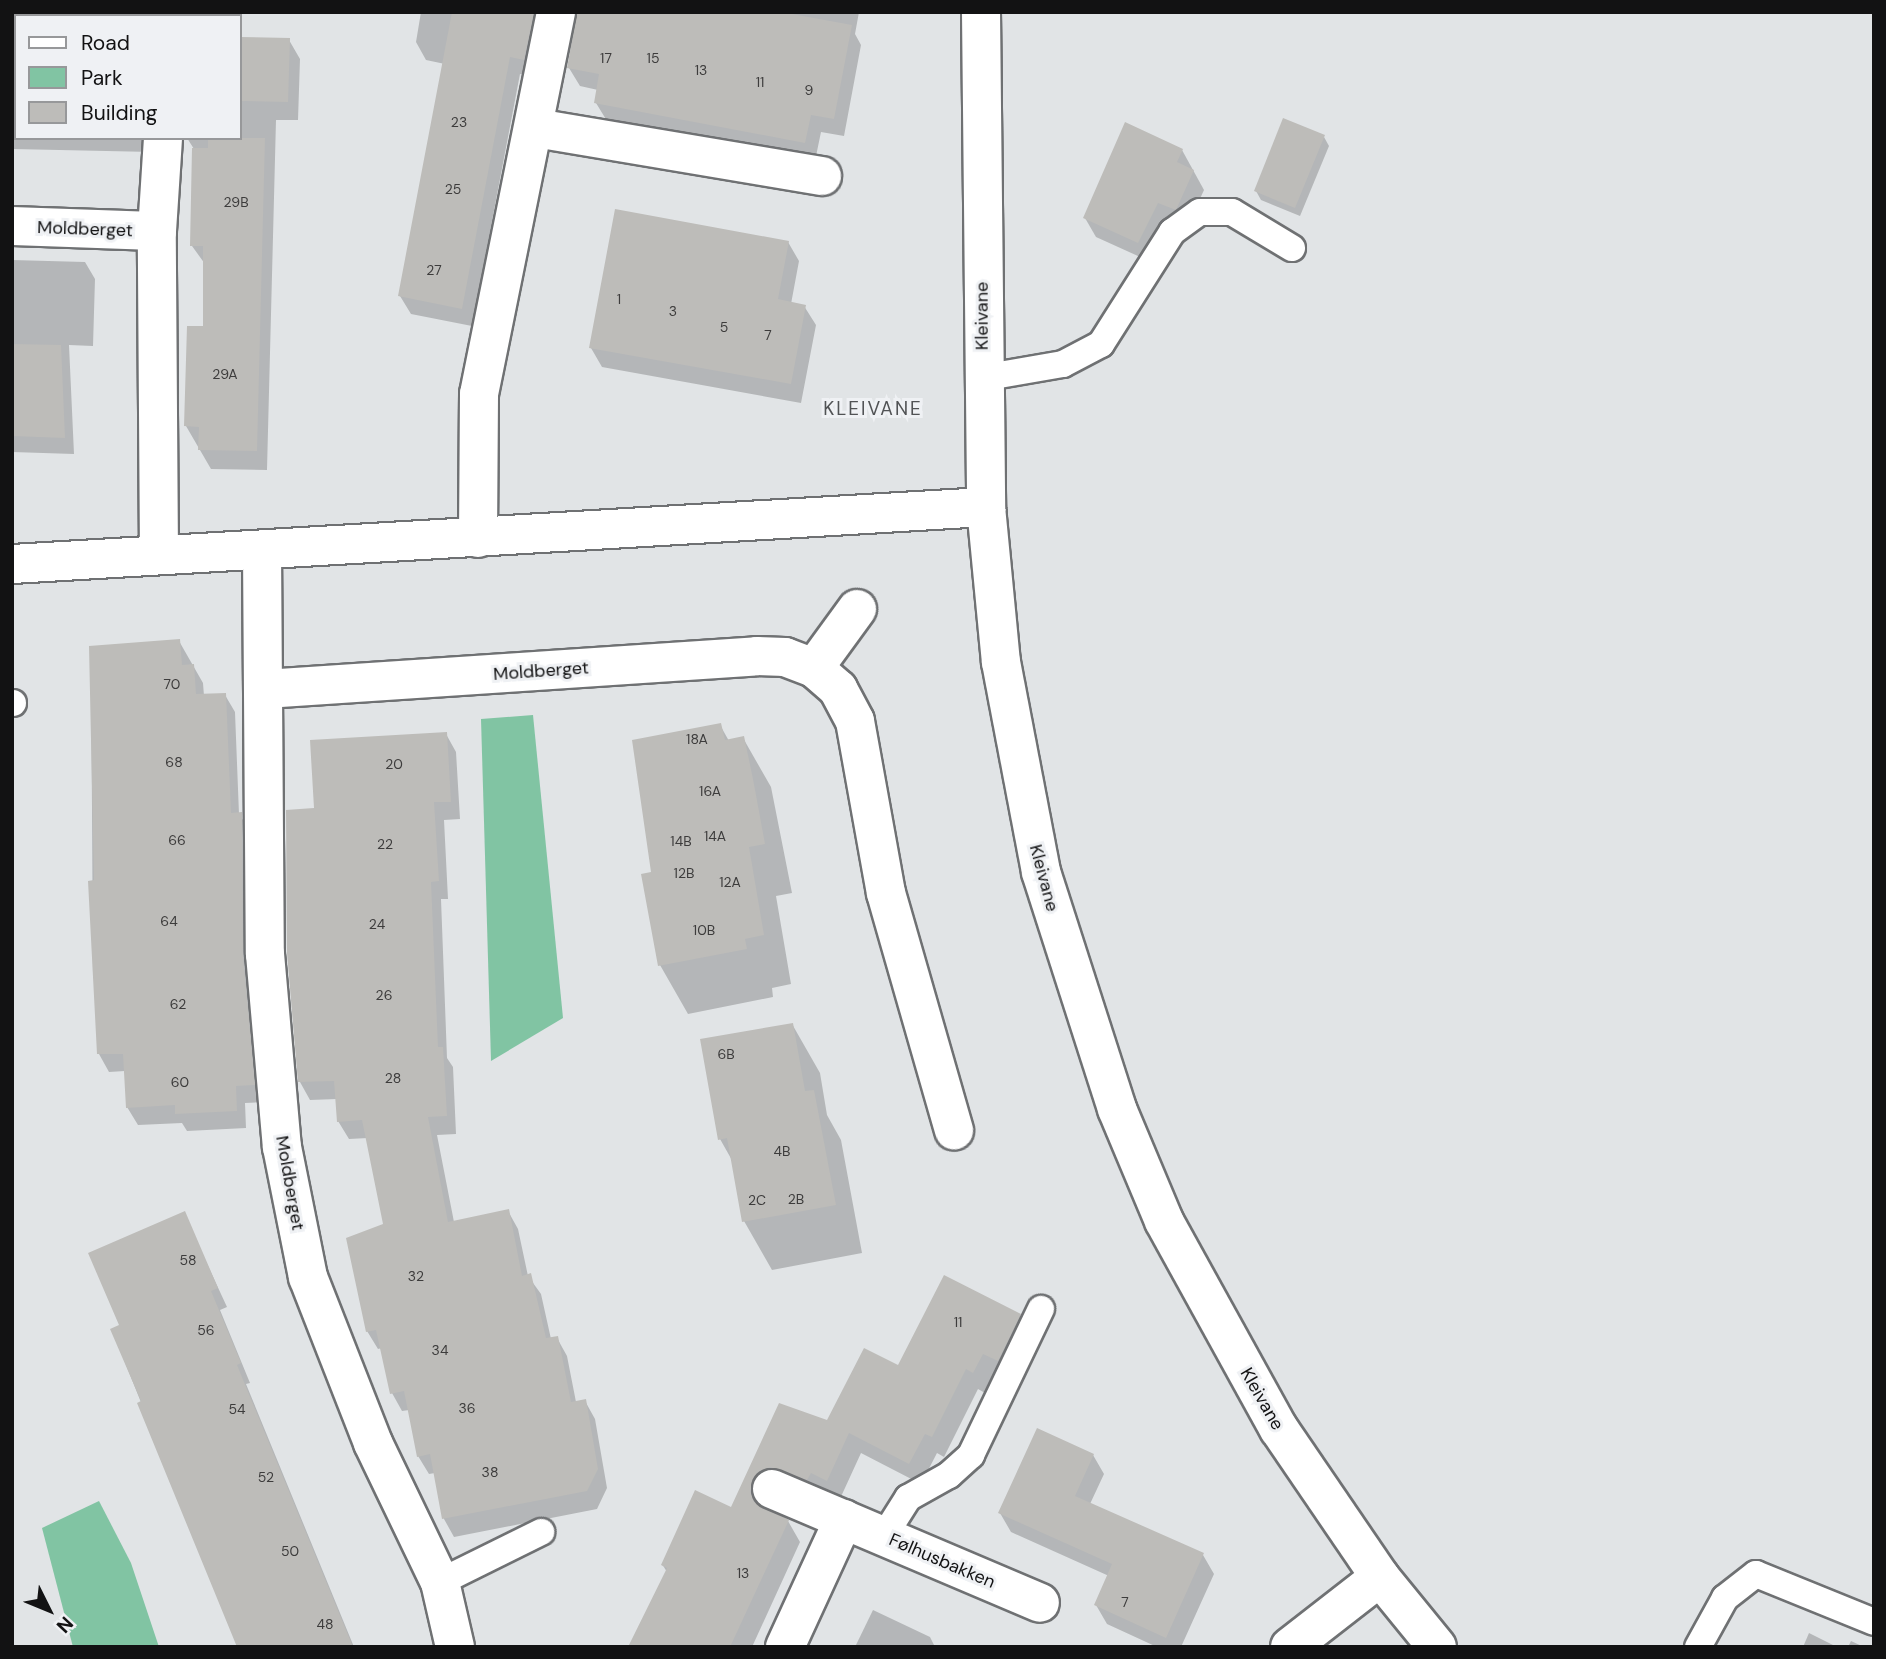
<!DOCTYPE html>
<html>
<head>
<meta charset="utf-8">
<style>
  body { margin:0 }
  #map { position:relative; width:1886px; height:1659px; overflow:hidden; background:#e1e4e6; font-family:"DM Sans",sans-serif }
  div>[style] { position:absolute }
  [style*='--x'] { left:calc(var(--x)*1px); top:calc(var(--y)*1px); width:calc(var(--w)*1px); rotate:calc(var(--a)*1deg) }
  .green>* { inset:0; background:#81c4a3 }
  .shadow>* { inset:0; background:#0003 }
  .building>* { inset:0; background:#bdbcb9 }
  .roads { filter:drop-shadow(2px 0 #6f7173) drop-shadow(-2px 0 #6f7173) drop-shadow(0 2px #6f7173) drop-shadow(0 -2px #6f7173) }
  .lane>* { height:26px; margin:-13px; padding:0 13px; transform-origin:13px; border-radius:13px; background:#fff }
  .street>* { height:38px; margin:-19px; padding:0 19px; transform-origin:19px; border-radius:19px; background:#fff }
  span { translate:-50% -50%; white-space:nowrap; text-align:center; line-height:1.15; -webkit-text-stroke:6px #eff1f4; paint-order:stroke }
  .number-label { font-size:14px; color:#3d3c3c }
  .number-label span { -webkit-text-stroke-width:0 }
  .street-label { font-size:18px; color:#121213 }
  .neighbourhood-label { font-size:19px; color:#515355; letter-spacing:2px }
  .frame { position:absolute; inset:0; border:14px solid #121213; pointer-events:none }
  .legend { position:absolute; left:14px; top:14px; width:228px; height:126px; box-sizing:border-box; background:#eff1f4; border:2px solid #97989a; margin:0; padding:9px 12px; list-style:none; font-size:21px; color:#121213 }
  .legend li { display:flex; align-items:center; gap:14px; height:35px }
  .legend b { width:35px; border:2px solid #97989a }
  .north { position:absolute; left:14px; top:1575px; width:70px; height:70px; -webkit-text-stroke:5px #eff1f4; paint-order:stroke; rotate:133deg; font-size:19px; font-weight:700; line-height:28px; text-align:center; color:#121213 }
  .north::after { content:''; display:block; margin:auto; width:24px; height:32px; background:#121213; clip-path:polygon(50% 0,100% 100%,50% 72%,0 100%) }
</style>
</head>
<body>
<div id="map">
  <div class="green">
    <i style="clip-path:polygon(533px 715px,563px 1018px,491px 1061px,481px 719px)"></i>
    <i style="clip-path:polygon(99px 1501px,131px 1563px,159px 1647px,73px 1647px,42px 1528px)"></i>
  </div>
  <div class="shadow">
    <i style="clip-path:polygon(421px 12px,561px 12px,534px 77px,520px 74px,472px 326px,411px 314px,400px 296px,445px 64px,426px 60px,416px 42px)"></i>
    <i style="clip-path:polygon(576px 12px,859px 12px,855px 34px,861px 45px,844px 136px,821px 132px,815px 161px,607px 121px,596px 103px,598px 90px,580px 86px,569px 68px)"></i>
    <i style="clip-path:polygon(240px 39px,289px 40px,300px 59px,298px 120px,276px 120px,267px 470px,211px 469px,186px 426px,204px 328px,205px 264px,192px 246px,194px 149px,187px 138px,240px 138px)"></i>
    <i style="clip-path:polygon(12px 48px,16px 138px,163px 138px,153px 152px,12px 149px)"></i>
    <i style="clip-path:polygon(1324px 137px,1329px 146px,1300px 216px,1261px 200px,1256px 191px)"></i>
    <i style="clip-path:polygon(1182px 150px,1204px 190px,1186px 229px,1149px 261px,1096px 237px,1085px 218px)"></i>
    <i style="clip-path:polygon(788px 242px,799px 261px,791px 304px,804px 306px,816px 325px,801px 403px,602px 367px,591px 348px)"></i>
    <i style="clip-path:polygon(12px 260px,85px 262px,95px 279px,93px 346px,69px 345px,74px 454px,12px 452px)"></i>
    <i style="clip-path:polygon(179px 641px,203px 683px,204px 696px,225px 695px,235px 712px,239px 814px,251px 832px,264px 1102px,245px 1103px,246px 1128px,187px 1131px,182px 1123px,138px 1125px,127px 1107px,125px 1071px,109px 1072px,99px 1054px,97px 984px,93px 976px,91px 647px)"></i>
    <i style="clip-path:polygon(720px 725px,729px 741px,743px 738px,771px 787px,792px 893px,776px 896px,791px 984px,772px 988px,773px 997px,688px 1014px,660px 965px,653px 873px)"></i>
    <i style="clip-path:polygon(446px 734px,456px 752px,460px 819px,444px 820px,448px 899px,441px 899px,447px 1058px,453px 1067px,456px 1134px,437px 1135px,454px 1222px,508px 1211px,518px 1229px,528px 1276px,541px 1294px,551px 1339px,557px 1338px,567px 1356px,576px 1402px,585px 1401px,595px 1419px,607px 1488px,597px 1509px,454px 1537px,444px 1519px,435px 1473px,429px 1474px,418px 1456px,409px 1410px,402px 1411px,392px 1393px,382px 1348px,378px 1349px,367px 1331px,385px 1225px,368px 1138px,349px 1139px,338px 1121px,337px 1099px,310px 1100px,300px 1082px,316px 810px)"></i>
    <i style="clip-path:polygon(792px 1024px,820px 1073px,827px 1115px,841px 1140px,862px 1253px,772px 1270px,744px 1221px,733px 1162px,720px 1139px)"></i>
    <i style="clip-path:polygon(184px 1214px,227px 1307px,220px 1310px,250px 1383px,246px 1384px,354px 1647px,239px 1647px,112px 1330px,121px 1326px)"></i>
    <i style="clip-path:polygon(1020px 1315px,1032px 1336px,1010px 1381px,995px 1373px,985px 1393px,978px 1389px,944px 1457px,937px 1453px,921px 1484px,861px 1453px,839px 1501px,770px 1493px,763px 1508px,788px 1521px,800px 1542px,752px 1647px,630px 1647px,667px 1572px,662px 1564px,732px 1509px,780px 1405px,827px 1423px,899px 1368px)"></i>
    <i style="clip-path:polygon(1093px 1455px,1104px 1474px,1090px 1504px,1203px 1555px,1214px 1574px,1181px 1647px,1157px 1647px,1107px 1624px,1096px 1605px,1109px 1576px,1011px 1532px,1000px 1513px)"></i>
    <i style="clip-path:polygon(873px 1610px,930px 1637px,935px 1647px,855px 1647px)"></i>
    <i style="clip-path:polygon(1809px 1633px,1837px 1647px,1803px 1647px)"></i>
    <i style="clip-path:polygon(1851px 1641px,1864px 1647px,1848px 1647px)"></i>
  </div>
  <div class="building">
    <i style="clip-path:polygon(452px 12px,534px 12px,524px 60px,510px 57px,462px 309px,398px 296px)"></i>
    <i style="clip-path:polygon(577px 12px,781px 12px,852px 25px,834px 119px,811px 115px,805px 143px,594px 103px,599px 74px,567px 68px)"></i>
    <i style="clip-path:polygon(240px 37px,290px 38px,288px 102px,240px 101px)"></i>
    <i style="clip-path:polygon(1283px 118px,1325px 135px,1295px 208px,1254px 191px)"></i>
    <i style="clip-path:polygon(1125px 122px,1183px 149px,1177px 162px,1194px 170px,1176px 210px,1158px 203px,1138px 243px,1083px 218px)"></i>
    <i style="clip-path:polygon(208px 138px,265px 138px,257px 451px,198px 450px,199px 427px,184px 426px,187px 326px,203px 326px,203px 246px,190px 246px,192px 148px,208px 148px)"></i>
    <i style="clip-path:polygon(615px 209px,789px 241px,778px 299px,806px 305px,791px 384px,589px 348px)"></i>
    <i style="clip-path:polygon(12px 344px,61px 345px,65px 438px,12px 436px)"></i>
    <i style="clip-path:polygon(180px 639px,182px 665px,194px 664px,196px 694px,226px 693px,231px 813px,242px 812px,243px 956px,255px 1085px,236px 1086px,237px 1111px,175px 1114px,175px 1105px,126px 1108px,123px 1054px,97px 1054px,88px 881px,94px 880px,89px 646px)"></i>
    <i style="clip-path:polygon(721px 723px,725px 740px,744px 736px,753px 779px,765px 844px,749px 847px,764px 935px,745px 939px,747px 949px,658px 966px,641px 874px,651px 872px,632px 740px)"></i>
    <i style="clip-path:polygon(447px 732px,451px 802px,434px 802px,439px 881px,431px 882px,438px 1047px,443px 1047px,447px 1116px,428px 1117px,448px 1222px,509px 1209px,522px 1276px,531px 1273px,546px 1338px,558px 1336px,571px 1402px,586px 1399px,598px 1469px,587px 1491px,442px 1519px,430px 1454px,417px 1457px,404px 1391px,390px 1394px,376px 1330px,366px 1332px,346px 1238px,383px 1224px,362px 1120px,337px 1122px,334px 1081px,298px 1082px,287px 953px,286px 810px,314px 808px,310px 740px)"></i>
    <i style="clip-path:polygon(793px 1023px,805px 1091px,814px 1090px,836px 1205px,742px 1222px,727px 1138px,718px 1140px,700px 1039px)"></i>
    <i style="clip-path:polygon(185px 1211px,218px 1288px,211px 1291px,241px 1363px,237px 1365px,353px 1647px,237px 1647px,137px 1403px,141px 1401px,110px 1329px,119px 1325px,88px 1253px)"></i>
    <i style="clip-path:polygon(944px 1275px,1021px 1314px,998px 1361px,983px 1354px,973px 1373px,966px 1369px,932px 1437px,925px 1434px,909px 1464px,849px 1433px,827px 1481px,811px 1473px,807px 1480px,770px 1467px,758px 1472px,750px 1491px,754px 1502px,789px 1520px,730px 1647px,628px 1647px,667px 1568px,661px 1565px,695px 1490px,731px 1507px,779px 1403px,827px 1420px,864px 1348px,898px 1365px)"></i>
    <i style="clip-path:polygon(1037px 1428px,1094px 1454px,1075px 1496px,1204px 1553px,1166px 1638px,1094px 1605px,1112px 1564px,998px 1513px)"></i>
  </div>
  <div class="roads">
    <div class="lane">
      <i style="--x:982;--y:378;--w:82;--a:-9.8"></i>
      <i style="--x:1063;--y:364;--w:43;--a:-27.8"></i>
      <i style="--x:1101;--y:344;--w:133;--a:-57.6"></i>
      <i style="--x:1172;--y:232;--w:34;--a:-36"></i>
      <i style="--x:1200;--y:212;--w:32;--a:0"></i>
      <i style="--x:1232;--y:212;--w:70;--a:31"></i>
      <i style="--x:12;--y:703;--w:1;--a:0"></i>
      <i style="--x:884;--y:1536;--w:45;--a:-57.7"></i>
      <i style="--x:908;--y:1498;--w:47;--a:-29.3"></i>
      <i style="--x:949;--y:1475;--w:30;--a:-42"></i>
      <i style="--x:971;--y:1455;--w:162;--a:-64.4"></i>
      <i style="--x:440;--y:1582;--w:113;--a:-26.3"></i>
      <i style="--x:1698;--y:1647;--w:56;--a:-61.1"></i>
      <i style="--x:1725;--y:1598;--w:39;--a:-38"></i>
      <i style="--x:1756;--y:1574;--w:127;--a:22.1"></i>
    </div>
    <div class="street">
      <i style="--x:981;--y:12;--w:495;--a:89.4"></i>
      <i style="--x:986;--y:507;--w:156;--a:84.5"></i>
      <i style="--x:1001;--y:662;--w:214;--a:79.2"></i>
      <i style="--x:1041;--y:872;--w:249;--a:72.2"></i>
      <i style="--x:1117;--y:1109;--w:121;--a:67.2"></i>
      <i style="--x:1164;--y:1221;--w:238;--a:61.1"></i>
      <i style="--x:1279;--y:1429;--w:179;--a:55.7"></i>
      <i style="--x:1380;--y:1577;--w:90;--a:50.8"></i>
      <i style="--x:171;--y:16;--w:4;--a:-90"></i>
      <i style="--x:535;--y:128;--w:291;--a:9.5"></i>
      <i style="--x:12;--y:226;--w:145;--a:2"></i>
      <i style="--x:478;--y:538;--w:144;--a:-89.6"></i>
      <i style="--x:479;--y:394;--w:390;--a:-78.6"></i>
      <i style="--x:262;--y:550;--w:404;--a:89.6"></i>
      <i style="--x:265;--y:954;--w:194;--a:85"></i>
      <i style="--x:282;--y:1147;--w:133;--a:78.7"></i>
      <i style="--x:308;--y:1277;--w:178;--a:68.6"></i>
      <i style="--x:373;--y:1443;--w:154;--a:64.3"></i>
      <i style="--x:440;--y:1582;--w:67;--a:77"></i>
      <i style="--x:159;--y:555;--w:324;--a:-90.4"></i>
      <i style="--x:157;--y:231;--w:93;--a:-86.3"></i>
      <i style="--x:12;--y:564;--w:976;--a:-3.35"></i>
      <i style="--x:814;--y:668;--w:73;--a:-53.9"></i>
      <i style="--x:265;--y:689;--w:493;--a:-3.8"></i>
      <i style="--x:757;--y:656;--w:28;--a:2"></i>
      <i style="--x:785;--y:657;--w:31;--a:21"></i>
      <i style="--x:814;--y:668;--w:32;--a:41"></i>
      <i style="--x:838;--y:689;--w:36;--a:62"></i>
      <i style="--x:855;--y:721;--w:175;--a:79.8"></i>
      <i style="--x:886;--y:893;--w:247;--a:74"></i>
      <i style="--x:772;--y:1489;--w:291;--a:23"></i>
      <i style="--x:785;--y:1647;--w:141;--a:-65.3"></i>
      <i style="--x:1290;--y:1647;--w:114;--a:-37.9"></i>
    </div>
  </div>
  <div class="number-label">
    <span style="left:606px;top:58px">17</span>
    <span style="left:653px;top:58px">15</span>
    <span style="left:701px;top:70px">13</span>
    <span style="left:760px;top:82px">11</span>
    <span style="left:809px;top:90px">9</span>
    <span style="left:459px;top:122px">23</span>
    <span style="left:453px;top:189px">25</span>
    <span style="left:236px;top:202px">29B</span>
    <span style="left:434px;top:270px">27</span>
    <span style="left:619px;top:299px">1</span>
    <span style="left:673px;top:311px">3</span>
    <span style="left:724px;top:327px">5</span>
    <span style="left:768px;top:335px">7</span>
    <span style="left:225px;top:374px">29A</span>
    <span style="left:172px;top:684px">70</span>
    <span style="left:697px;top:739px">18A</span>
    <span style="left:174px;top:762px">68</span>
    <span style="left:394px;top:764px">20</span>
    <span style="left:710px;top:791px">16A</span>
    <span style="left:715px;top:836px">14A</span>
    <span style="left:177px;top:840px">66</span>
    <span style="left:681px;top:841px">14B</span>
    <span style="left:385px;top:844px">22</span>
    <span style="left:684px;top:873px">12B</span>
    <span style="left:730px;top:882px">12A</span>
    <span style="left:169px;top:921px">64</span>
    <span style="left:377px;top:924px">24</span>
    <span style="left:704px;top:930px">10B</span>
    <span style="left:384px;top:995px">26</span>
    <span style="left:178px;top:1004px">62</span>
    <span style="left:726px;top:1054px">6B</span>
    <span style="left:393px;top:1078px">28</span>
    <span style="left:180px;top:1082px">60</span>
    <span style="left:782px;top:1151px">4B</span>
    <span style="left:796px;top:1199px">2B</span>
    <span style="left:757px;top:1200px">2C</span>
    <span style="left:188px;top:1260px">58</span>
    <span style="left:416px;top:1276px">32</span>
    <span style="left:958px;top:1322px">11</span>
    <span style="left:206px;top:1330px">56</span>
    <span style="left:440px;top:1350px">34</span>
    <span style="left:467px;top:1408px">36</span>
    <span style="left:237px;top:1409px">54</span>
    <span style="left:490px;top:1472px">38</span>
    <span style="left:266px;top:1477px">52</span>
    <span style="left:290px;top:1551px">50</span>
    <span style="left:743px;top:1573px">13</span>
    <span style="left:1125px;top:1602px">7</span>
    <span style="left:325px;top:1624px">48</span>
  </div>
  <div class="street-label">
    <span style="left:85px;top:229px;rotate:2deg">Moldberget</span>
    <span style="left:982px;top:316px;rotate:-90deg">Kleivane</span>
    <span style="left:541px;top:671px;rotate:-4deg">Moldberget</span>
    <span style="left:1044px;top:878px;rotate:75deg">Kleivane</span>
    <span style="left:290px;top:1183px;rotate:80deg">Moldberget</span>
    <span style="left:1262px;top:1399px;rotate:60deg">Kleivane</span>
    <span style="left:942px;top:1561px;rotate:23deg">Følhusbakken</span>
  </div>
  <div class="neighbourhood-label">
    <span style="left:873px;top:409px">KLEIVANE</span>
  </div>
  <div class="frame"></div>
  <ul class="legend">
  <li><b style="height:9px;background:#fff"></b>Road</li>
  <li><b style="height:19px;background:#81c4a3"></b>Park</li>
  <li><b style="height:19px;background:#bdbcb9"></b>Building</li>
  </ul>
  <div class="north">N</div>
</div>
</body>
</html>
